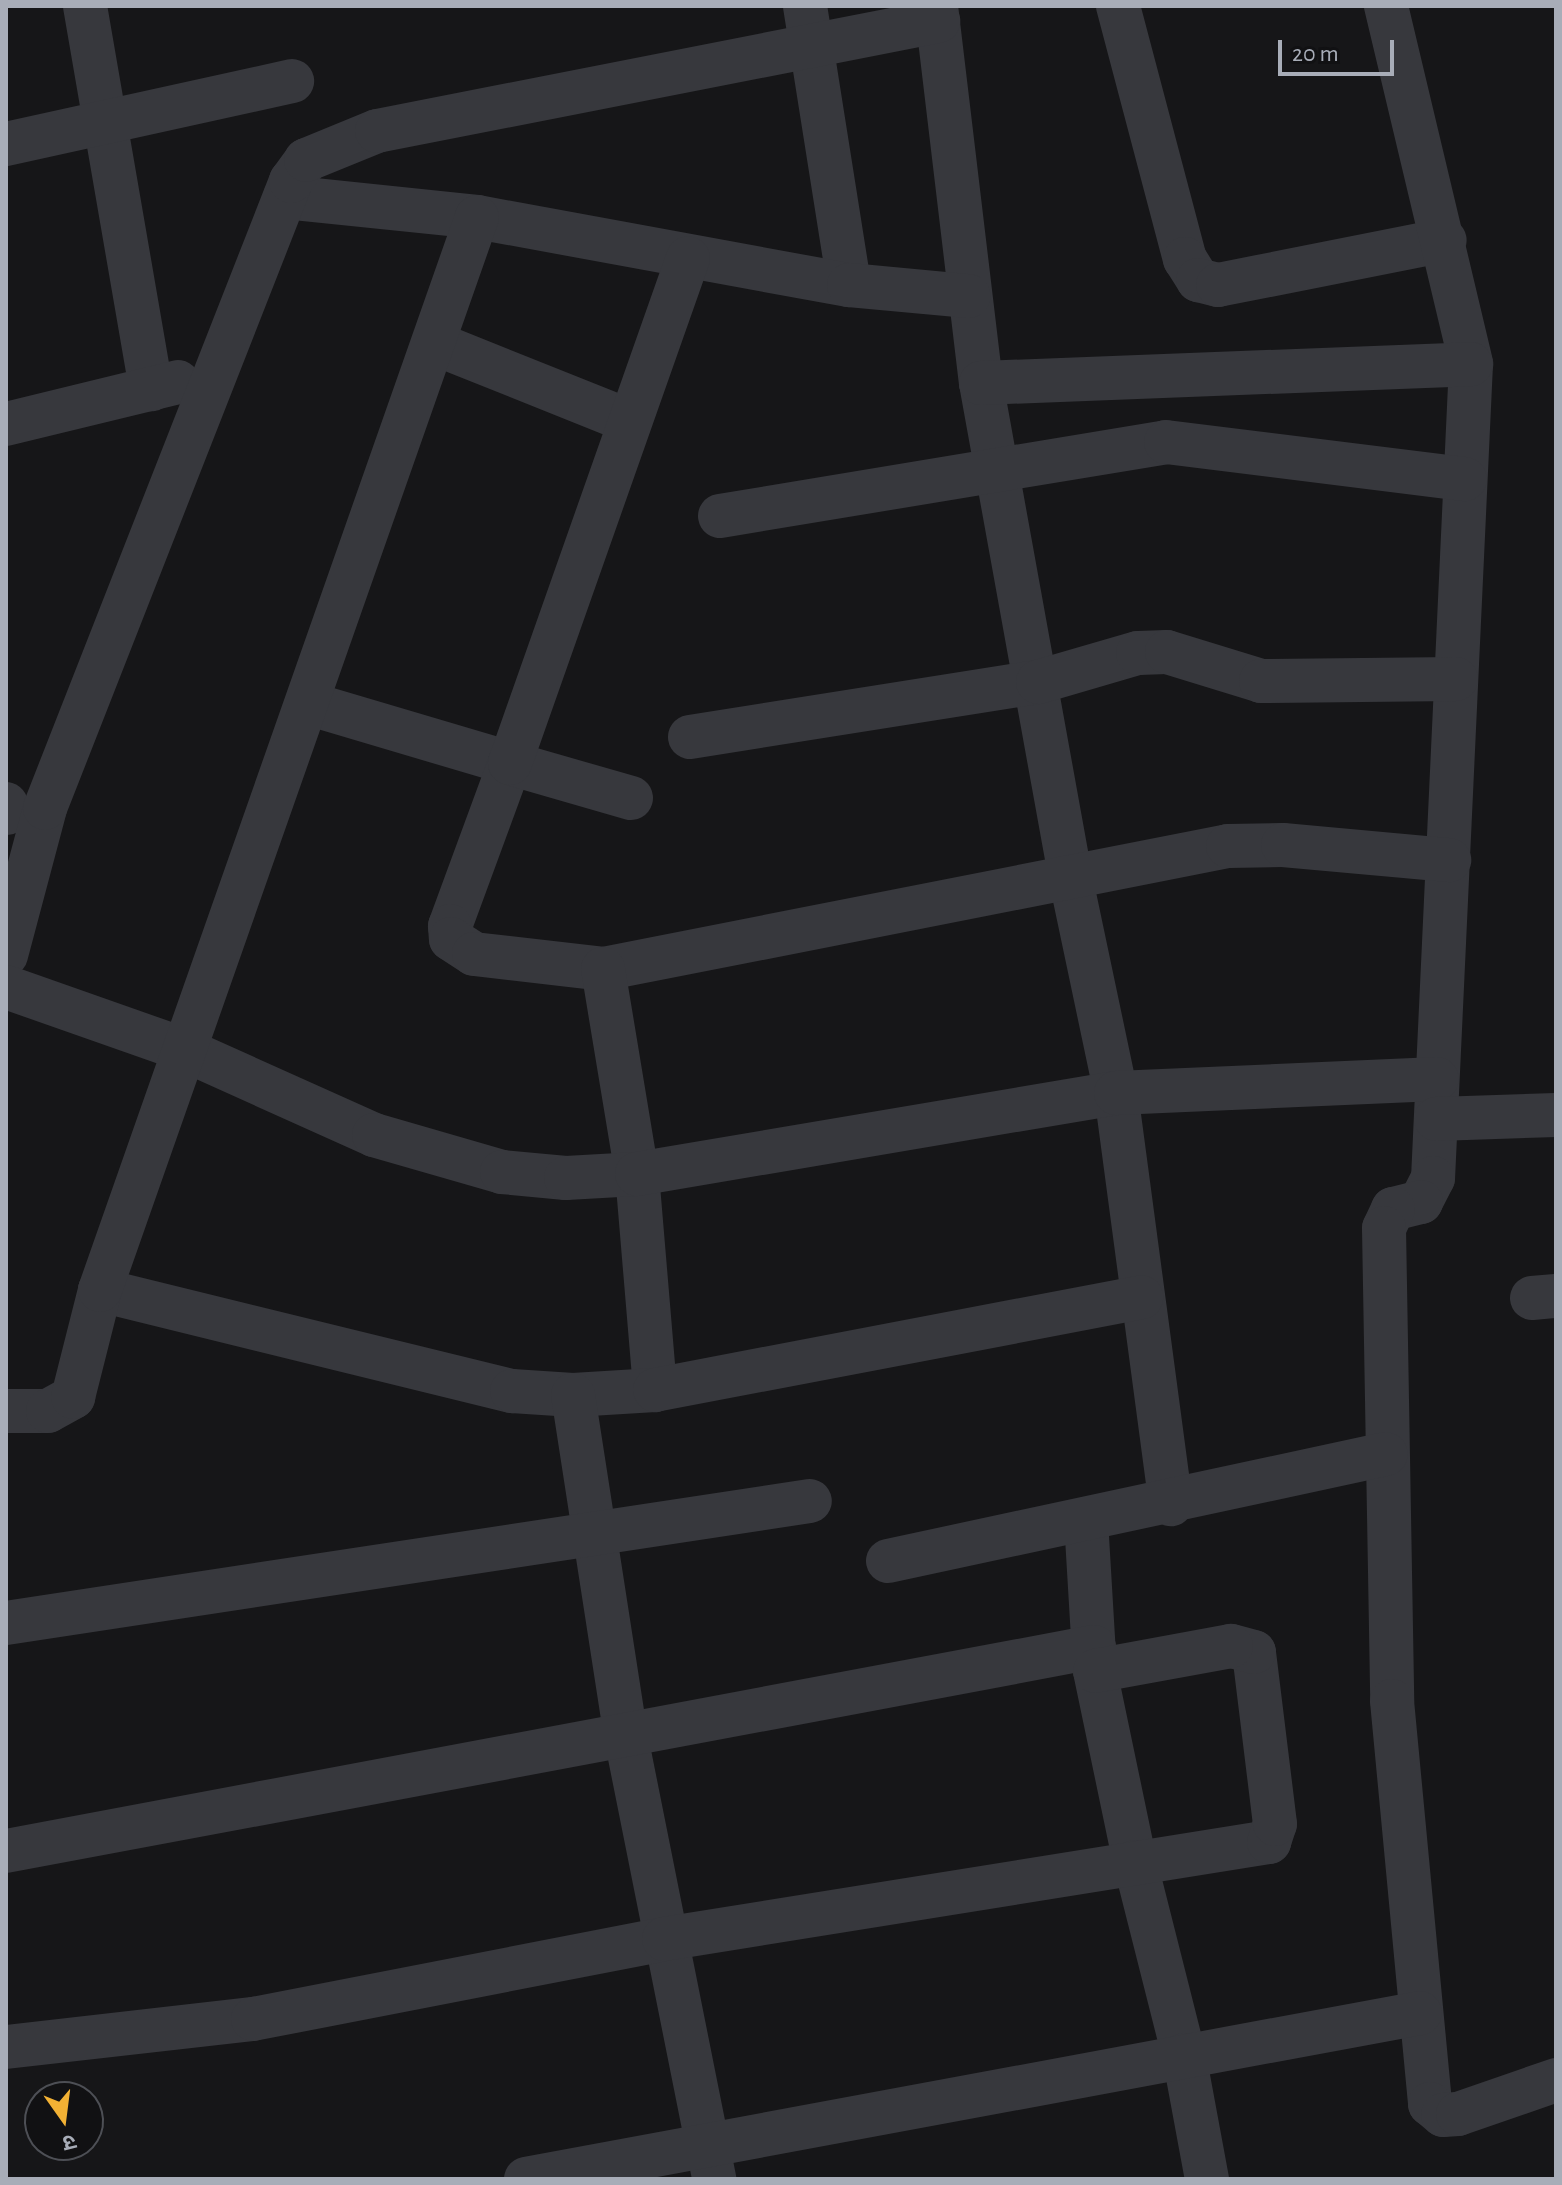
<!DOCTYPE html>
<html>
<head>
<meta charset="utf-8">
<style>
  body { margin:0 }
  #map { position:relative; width:1562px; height:2185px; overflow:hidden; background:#161618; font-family:"Alegreya Sans","Noto Sans Devanagari",sans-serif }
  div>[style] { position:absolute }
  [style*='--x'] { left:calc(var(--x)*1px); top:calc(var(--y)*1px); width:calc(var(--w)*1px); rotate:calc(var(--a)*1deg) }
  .minor>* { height:44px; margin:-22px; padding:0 22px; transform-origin:22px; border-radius:22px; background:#37383d }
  span { translate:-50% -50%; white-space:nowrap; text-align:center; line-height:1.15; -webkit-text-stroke:6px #111113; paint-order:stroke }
  .frame { position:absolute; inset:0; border:8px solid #a8adb8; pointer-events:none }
  .north { position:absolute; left:24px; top:2081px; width:80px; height:80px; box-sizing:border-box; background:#111113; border:2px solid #4d4f55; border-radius:50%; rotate:166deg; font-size:22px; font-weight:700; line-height:32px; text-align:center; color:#a8adb8 }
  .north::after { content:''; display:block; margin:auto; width:28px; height:36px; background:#f2b134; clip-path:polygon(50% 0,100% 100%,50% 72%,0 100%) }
  .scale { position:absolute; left:1278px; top:40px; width:116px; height:36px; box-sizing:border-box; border:4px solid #a8adb8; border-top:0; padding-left:10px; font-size:24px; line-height:28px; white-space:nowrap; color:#a8adb8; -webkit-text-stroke:6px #111113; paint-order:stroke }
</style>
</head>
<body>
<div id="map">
  <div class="minor">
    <i style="--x:85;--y:6;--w:389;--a:80.2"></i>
    <i style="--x:805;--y:6;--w:282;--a:81"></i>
    <i style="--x:936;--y:6;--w:380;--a:83.2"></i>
    <i style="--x:981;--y:383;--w:505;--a:79.74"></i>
    <i style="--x:1071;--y:880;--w:218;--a:78.1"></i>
    <i style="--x:1116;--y:1093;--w:415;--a:82.4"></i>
    <i style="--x:1118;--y:6;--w:262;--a:75.2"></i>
    <i style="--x:1185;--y:259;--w:25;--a:58"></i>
    <i style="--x:1198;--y:280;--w:21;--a:14"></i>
    <i style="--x:1218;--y:285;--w:231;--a:-11.2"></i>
    <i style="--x:1386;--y:6;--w:368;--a:76.6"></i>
    <i style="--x:1471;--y:364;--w:815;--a:92.67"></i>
    <i style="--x:1433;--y:1178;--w:27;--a:117"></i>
    <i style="--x:1421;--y:1202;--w:29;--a:166"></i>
    <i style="--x:1393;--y:1209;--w:21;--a:115"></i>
    <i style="--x:1384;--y:1228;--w:473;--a:89"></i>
    <i style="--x:1392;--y:1701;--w:405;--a:84.6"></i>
    <i style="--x:1430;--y:2104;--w:17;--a:40"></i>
    <i style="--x:1443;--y:2115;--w:15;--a:-4"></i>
    <i style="--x:1458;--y:2114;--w:104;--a:-19.1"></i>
    <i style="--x:6;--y:144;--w:293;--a:-12.4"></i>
    <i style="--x:285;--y:197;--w:193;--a:5.9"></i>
    <i style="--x:477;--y:217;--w:378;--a:10.4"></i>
    <i style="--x:849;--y:285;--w:120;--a:5.3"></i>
    <i style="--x:434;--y:343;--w:210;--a:21.8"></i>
    <i style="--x:981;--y:383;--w:490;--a:-2.2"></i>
    <i style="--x:6;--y:424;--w:177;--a:-13.7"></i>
    <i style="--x:720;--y:516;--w:452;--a:-9.4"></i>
    <i style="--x:1166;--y:442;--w:301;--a:7.1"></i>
    <i style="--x:307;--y:703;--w:212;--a:16.5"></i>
    <i style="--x:510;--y:763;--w:174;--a:110.2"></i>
    <i style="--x:450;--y:926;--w:13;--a:86"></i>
    <i style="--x:451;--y:939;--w:27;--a:33"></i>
    <i style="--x:474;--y:954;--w:130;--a:6.6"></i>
    <i style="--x:603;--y:969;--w:637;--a:-11.13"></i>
    <i style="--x:1228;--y:846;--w:55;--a:-1"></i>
    <i style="--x:1283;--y:845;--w:167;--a:5.2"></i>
    <i style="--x:690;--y:737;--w:352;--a:-9"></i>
    <i style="--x:1038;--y:682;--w:104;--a:-16.2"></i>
    <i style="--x:1138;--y:653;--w:29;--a:-2"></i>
    <i style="--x:1167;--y:652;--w:98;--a:17.1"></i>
    <i style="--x:1261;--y:681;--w:195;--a:-0.6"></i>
    <i style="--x:631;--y:798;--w:126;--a:-163.9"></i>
    <i style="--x:510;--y:763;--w:535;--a:-70.58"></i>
    <i style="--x:6;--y:804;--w:9;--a:84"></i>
    <i style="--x:6;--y:955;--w:152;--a:-75.1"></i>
    <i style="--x:45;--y:808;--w:674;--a:-68.58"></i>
    <i style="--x:291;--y:181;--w:26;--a:-54"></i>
    <i style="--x:306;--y:160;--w:77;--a:-22.2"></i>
    <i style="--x:377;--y:131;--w:572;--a:-11.09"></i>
    <i style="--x:603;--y:969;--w:208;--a:80.6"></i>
    <i style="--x:637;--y:1174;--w:217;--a:85.2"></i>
    <i style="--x:6;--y:987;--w:190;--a:19.4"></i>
    <i style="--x:185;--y:1050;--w:207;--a:24.2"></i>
    <i style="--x:374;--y:1135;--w:133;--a:16.1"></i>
    <i style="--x:502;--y:1172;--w:64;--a:5.4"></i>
    <i style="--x:566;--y:1178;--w:71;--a:-3.2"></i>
    <i style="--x:637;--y:1174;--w:486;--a:-9.6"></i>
    <i style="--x:1116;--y:1093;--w:321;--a:-2.5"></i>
    <i style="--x:1436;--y:1119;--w:120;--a:-1.9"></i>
    <i style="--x:100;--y:1290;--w:424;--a:13.8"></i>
    <i style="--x:512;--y:1391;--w:61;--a:3.8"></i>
    <i style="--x:573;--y:1395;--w:82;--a:-3.5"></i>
    <i style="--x:655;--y:1390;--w:495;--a:-10.8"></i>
    <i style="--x:1532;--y:1298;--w:24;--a:-5"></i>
    <i style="--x:573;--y:1395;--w:346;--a:81.2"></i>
    <i style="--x:626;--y:1737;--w:451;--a:78.7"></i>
    <i style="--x:6;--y:1411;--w:42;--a:0"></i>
    <i style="--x:48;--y:1411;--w:29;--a:-29"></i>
    <i style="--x:73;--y:1397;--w:110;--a:-75.8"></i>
    <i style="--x:100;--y:1290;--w:1137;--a:-70.64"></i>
    <i style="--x:1086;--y:1520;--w:151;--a:86.6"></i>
    <i style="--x:1095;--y:1671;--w:195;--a:78.2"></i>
    <i style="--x:1135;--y:1862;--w:199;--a:75.8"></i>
    <i style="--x:1184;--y:2055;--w:126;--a:79.5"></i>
    <i style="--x:888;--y:1561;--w:509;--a:-12.13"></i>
    <i style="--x:6;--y:1623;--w:813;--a:-8.63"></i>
    <i style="--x:6;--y:1851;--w:1107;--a:-10.62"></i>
    <i style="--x:6;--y:2047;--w:249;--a:-6.5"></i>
    <i style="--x:253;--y:2019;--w:419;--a:-11"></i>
    <i style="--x:664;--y:1939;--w:613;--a:-9.11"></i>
    <i style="--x:1269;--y:1842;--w:19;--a:-72"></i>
    <i style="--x:1275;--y:1824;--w:173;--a:-97"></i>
    <i style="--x:1254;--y:1652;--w:24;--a:-165"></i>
    <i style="--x:1231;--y:1646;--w:138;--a:169.6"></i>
    <i style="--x:526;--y:2179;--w:909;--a:-10.52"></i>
  </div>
  <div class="frame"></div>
  <div class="north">उ</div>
  <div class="scale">20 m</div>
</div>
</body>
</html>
